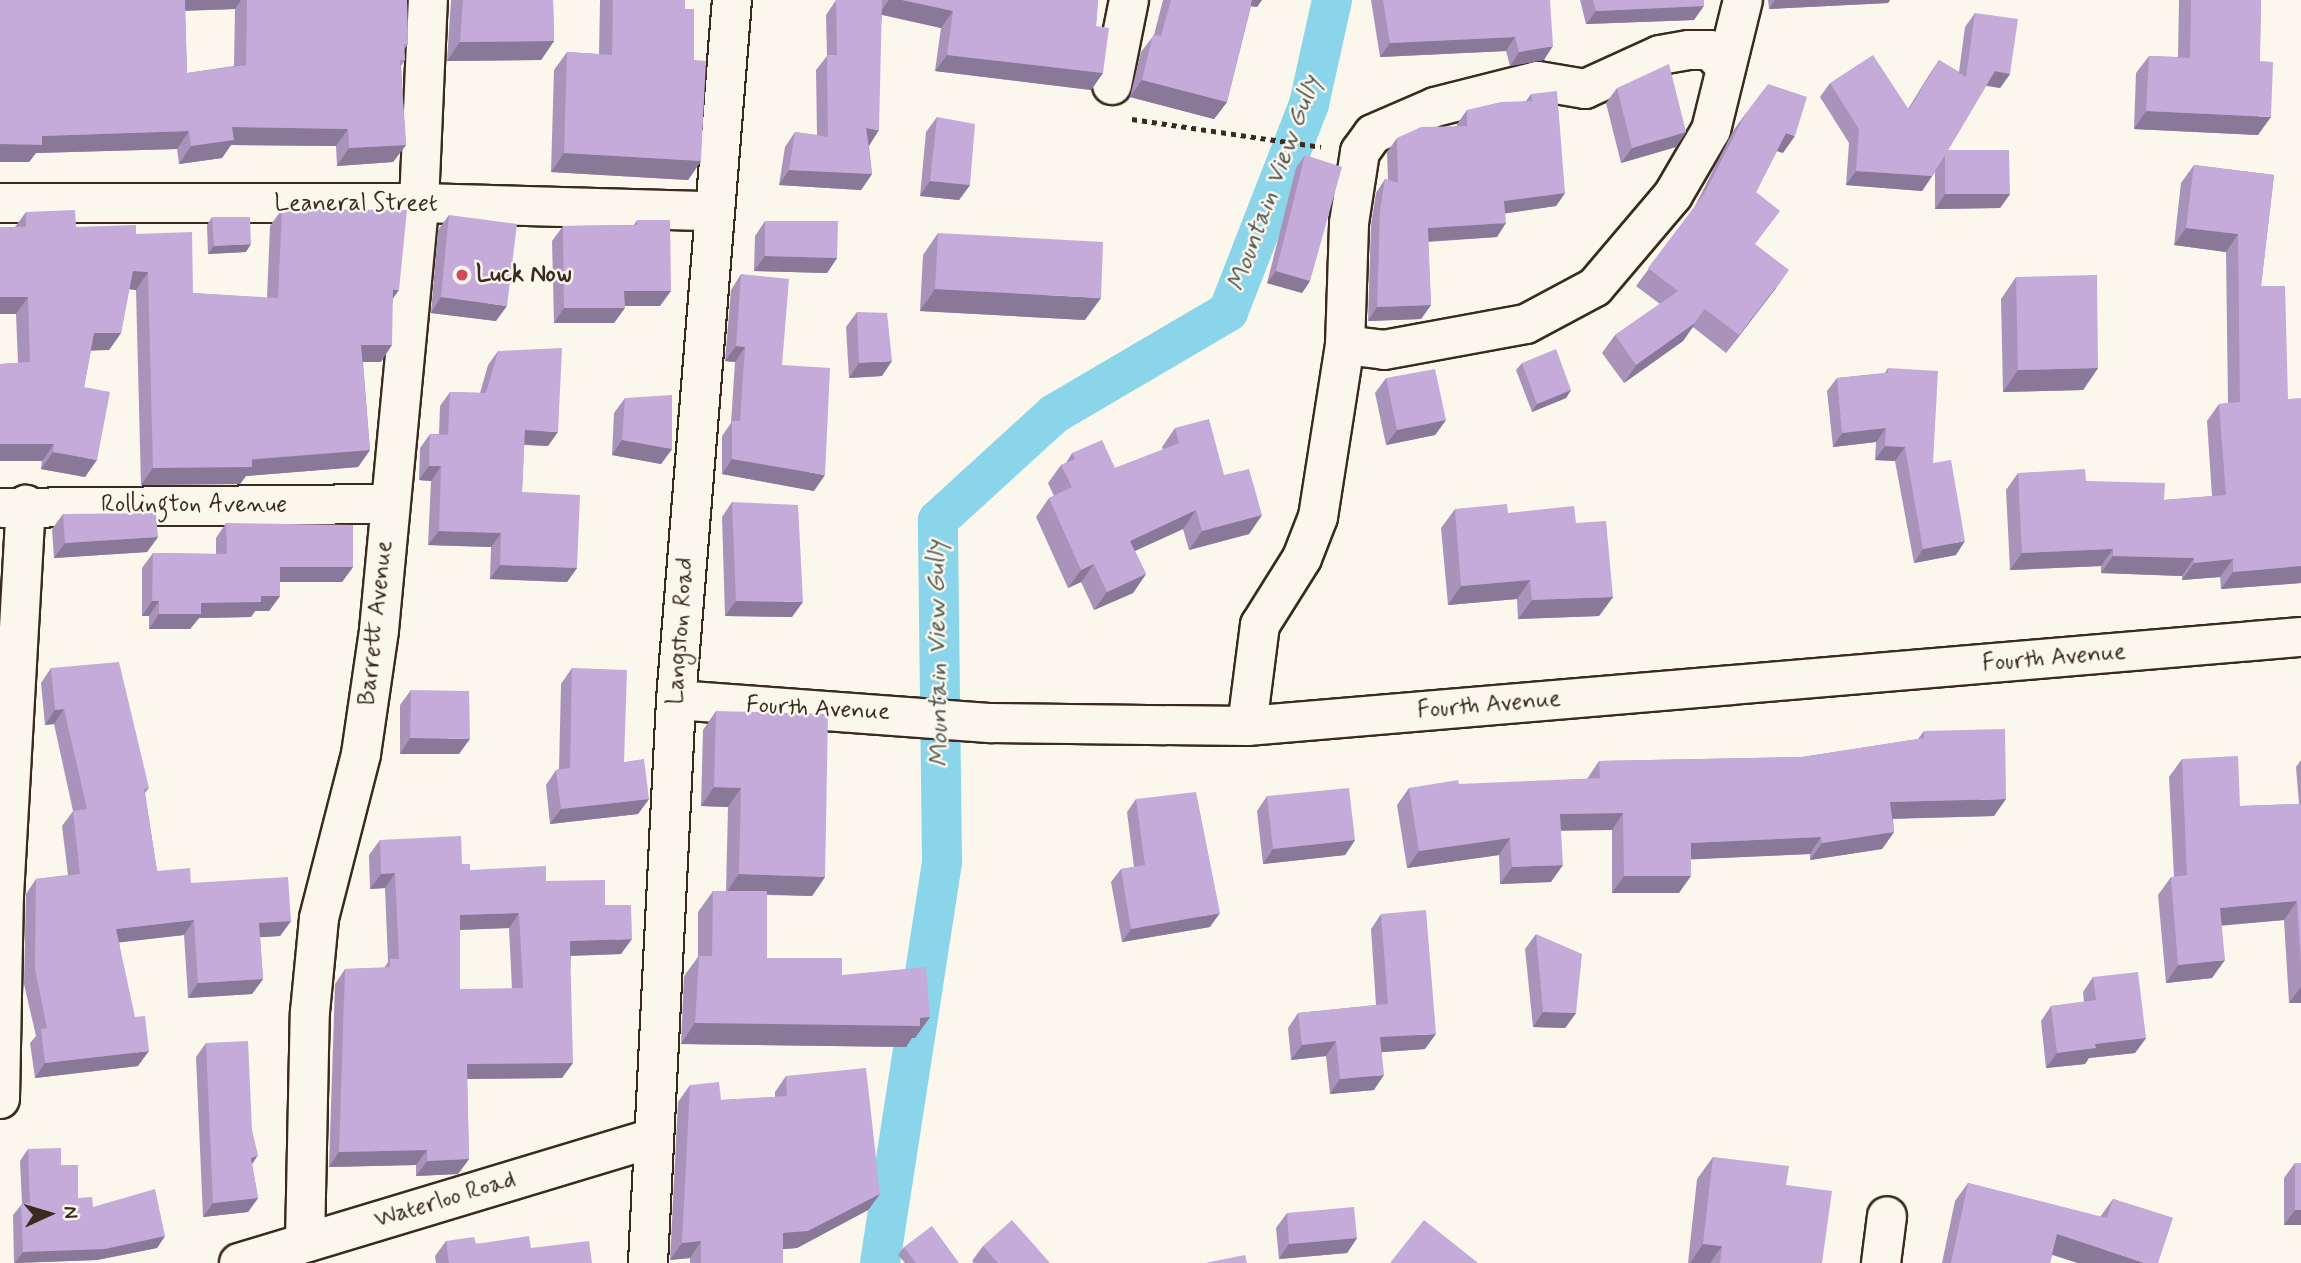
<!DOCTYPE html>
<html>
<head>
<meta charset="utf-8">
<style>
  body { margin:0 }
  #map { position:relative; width:2301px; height:1263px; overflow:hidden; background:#fbf7ec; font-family:Mynerve,sans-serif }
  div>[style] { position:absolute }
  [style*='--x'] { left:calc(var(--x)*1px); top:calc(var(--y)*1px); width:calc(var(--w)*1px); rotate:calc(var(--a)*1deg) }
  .canal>* { height:40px; margin:-20px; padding:0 20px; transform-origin:20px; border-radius:20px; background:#8ad5ea }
  .path>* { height:4.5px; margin-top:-2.25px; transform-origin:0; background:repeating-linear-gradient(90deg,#3b2a1e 0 5px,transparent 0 10px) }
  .roads { filter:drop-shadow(2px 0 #3b2a1e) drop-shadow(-2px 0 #3b2a1e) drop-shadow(0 2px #3b2a1e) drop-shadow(0 -2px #3b2a1e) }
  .street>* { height:38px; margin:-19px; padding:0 19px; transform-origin:19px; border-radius:19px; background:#fbf7ec }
  .secondary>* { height:38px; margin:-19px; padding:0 19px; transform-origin:19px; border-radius:19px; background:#fbf7ec }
  .wall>* { inset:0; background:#a993bb }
  .shaded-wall>* { inset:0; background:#897898 }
  .building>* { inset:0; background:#c4abd9 }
  .dots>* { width:19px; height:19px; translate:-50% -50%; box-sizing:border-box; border:4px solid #fbf7ec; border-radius:50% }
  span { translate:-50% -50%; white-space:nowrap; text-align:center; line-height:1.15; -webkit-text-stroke:5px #fbf7ec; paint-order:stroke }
  .street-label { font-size:24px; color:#3b2a1e }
  .poi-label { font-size:24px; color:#3b2a1e; font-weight:700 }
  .left { translate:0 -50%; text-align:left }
  .water-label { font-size:26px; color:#4f5551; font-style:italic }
  .north { position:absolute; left:14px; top:1179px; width:70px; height:70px; -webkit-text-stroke:5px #fbf7ec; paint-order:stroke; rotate:86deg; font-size:19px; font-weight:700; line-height:28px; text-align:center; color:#3b2a1e }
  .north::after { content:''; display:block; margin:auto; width:24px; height:32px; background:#3b2a1e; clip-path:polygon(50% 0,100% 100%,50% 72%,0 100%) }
</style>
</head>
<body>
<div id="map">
  <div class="canal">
    <i style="--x:880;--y:1263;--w:407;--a:-81.2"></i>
    <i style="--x:942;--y:861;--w:341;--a:-90.7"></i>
    <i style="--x:938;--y:520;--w:157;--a:-42.4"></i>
    <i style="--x:1054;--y:414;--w:202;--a:-30.4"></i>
    <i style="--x:1228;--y:312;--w:223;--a:-68.7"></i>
    <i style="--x:1309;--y:104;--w:107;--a:-77.5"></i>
  </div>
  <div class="path">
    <i style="--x:1132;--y:119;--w:191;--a:8.4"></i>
  </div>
  <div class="roads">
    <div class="street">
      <i style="--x:1112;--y:85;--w:87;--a:-78.7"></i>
      <i style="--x:0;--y:203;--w:419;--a:0"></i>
      <i style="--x:419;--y:203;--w:293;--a:1.6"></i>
      <i style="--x:1345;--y:345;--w:39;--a:7"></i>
      <i style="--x:1384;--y:350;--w:144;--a:-10.4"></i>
      <i style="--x:1526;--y:324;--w:78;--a:-28.2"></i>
      <i style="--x:1595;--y:287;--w:121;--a:-49.7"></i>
      <i style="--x:1673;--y:195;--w:75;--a:-59.7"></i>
      <i style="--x:1711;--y:130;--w:134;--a:-76.2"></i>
      <i style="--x:2;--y:508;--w:387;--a:-0.6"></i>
      <i style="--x:676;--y:700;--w:317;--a:4.2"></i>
      <i style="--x:992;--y:723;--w:255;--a:0.7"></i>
      <i style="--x:1247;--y:726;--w:1058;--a:-4.83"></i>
      <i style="--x:1247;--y:726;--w:102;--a:-82.7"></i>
      <i style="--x:1260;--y:625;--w:79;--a:-57.9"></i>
      <i style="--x:1302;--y:558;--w:44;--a:-68.7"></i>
      <i style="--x:1318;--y:517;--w:174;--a:-81.1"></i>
      <i style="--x:1345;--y:345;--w:122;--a:-88.1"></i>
      <i style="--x:1349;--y:223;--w:72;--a:-81.2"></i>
      <i style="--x:1360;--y:152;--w:22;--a:-54"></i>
      <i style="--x:1373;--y:134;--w:68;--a:-23.5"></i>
      <i style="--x:1435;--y:107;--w:106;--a:-14.2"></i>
      <i style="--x:1538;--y:81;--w:48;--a:9.7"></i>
      <i style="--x:1585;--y:89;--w:82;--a:-24.4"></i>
      <i style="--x:1660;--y:55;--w:29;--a:-10"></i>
      <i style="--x:1689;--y:50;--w:21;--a:0"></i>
      <i style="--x:1710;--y:50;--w:22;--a:47"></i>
      <i style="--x:0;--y:1099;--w:203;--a:-88.9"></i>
      <i style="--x:4;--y:896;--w:392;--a:-86.8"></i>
      <i style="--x:305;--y:1242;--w:230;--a:-88.8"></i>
      <i style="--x:310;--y:1012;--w:94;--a:-84.5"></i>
      <i style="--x:319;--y:918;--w:169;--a:-75.6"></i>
      <i style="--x:361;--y:754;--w:125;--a:-81.7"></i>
      <i style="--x:379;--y:630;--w:429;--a:-84.6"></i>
      <i style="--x:419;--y:203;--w:203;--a:-87.5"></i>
      <i style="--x:239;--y:1263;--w:432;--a:-16.8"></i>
      <i style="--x:1881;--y:1263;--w:47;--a:-82.7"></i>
    </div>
    <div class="secondary">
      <i style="--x:648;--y:1263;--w:564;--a:-87.15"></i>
      <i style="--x:676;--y:700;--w:702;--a:-85.43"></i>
    </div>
  </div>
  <div class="wall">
    <i style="clip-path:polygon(evenodd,0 0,407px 0,408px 44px,404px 50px,405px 60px,401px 66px,406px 145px,393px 162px,337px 166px,336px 146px,231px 145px,222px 158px,179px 164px,177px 149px,36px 153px,29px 162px,0 162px,0 0,235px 9px,234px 66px,187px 73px,185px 11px,235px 9px)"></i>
    <i style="clip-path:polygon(451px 0,553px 0,554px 41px,541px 60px,447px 61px)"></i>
    <i style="clip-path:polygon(600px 0,685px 0,685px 9px,694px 60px,701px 161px,688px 180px,551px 172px,554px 70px,567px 52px,599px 54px)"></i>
    <i style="clip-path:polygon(836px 0,1098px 0,1096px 26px,1103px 73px,1091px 90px,935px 71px,941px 28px,882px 15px,869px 146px,872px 174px,861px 190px,779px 185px,785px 147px,795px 132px,817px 135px,816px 70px,827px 56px,826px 15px)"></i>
    <i style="clip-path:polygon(1163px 0,1262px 0,1257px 7px,1251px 6px,1227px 102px,1214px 119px,1130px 97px,1141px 52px,1154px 35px)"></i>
    <i style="clip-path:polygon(1371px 0,1550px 0,1544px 60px,1510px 66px,1506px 51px,1380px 57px)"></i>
    <i style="clip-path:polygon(1580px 0,1704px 0,1694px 20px,1586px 24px)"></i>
    <i style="clip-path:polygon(1768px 0,1890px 0,1888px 3px,1769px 9px)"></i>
    <i style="clip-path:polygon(2179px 0,2261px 0,2258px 135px,2134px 129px,2136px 73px,2149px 56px,2178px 57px)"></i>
    <i style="clip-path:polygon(1975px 13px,2010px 74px,2000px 88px,1986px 86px,1948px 150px,2010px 194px,2000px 208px,1935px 209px,1935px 172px,1922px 191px,1846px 185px,1849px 143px,1820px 97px,1830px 83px,1908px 109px,1929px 75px,1939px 60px,1959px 72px,1965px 27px)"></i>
    <i style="clip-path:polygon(1617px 88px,1686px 132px,1676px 147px,1621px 163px,1606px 103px)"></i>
    <i style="clip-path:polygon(1531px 94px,1565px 193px,1556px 206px,1505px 213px,1497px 237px,1428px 242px,1431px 305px,1421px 319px,1368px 321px,1371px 225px,1376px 193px,1385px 179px,1388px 180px,1387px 152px,1397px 138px,1457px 126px,1457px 124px,1467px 110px,1526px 101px)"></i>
    <i style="clip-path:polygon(1746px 113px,1783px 153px,1777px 151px,1756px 192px,1755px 244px,1776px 288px,1726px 353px,1693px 327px,1683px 341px,1624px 383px,1602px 353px,1615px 335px,1660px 304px,1636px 286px,1694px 208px,1733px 131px)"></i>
    <i style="clip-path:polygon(937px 117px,970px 185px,959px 200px,920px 196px,926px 132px)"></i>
    <i style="clip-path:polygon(1305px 155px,1310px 281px,1302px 293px,1267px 283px,1296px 168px)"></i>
    <i style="clip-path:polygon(2194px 165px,2274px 175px,2261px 286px,2288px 399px,2301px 583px,2221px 589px,2220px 577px,2182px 580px,2182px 576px,2101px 573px,2101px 566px,2010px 570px,2006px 490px,2018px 473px,2086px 481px,2164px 500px,2212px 496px,2207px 421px,2219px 404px,2228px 403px,2226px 252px,2174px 245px,2181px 183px)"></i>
    <i style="clip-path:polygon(282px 209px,393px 300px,381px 362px,363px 362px,370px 450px,358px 467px,246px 476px,240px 484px,141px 485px,136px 290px,129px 289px,121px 333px,109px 350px,91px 350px,84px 387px,85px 477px,41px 469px,42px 461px,0 461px,0 364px,18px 363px,16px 314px,0 314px,0 227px,15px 227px,26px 212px,76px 227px,136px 234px,193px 293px,267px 298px,270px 226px)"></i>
    <i style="clip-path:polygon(449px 215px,496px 321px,431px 313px,438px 230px)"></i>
    <i style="clip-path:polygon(212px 217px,246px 252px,208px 254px,207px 225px)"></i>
    <i style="clip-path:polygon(637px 220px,660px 306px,625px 306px,614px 323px,554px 323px,552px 241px,563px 226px,634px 225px)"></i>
    <i style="clip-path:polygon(765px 221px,837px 258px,827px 273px,754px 271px,755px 236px)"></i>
    <i style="clip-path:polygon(938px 233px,1085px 320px,920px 311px,923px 255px)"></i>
    <i style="clip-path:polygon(741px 274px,782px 365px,814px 491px,722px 474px,722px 436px,731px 423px,735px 362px,725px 361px,731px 290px)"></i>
    <i style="clip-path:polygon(2016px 277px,2098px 368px,2083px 390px,2003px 392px,2001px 299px)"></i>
    <i style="clip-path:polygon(857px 312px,882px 376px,849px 378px,846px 327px)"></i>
    <i style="clip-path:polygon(498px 351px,548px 446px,524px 445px,522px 492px,577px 568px,567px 582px,490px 579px,491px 547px,428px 545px,431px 481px,419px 480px,420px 448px,430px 434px,439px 434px,440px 406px,450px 392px,480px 393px,488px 365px)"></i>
    <i style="clip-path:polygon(1522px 363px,1571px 390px,1566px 398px,1532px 412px,1516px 370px)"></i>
    <i style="clip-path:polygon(1888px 368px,1933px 463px,1956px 555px,1914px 563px,1895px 461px,1875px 460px,1876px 442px,1833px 447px,1827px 391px,1837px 378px,1885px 373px)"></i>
    <i style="clip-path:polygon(1386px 378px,1446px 420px,1435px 435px,1386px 445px,1375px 393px)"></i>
    <i style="clip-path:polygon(625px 398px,672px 449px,661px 464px,612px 455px,614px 413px)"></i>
    <i style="clip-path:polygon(1175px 428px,1224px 475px,1262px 515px,1249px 534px,1189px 550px,1183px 529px,1135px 551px,1146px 574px,1133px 593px,1094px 610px,1081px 582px,1068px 588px,1036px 517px,1049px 498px,1054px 496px,1048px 483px,1061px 465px,1066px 463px,1072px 453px,1115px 468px,1163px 450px,1162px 447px)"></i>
    <i style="clip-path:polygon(732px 502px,792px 617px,725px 616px,722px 517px)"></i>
    <i style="clip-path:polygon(1455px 509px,1508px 513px,1576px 523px,1613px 597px,1599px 616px,1518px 619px,1517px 599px,1448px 605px,1441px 528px)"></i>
    <i style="clip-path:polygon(63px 514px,158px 537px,147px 552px,54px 558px,52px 529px)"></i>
    <i style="clip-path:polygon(226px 523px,353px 567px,342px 582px,280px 582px,280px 596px,269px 611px,255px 611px,251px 617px,199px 618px,190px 629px,149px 629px,149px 616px,142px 616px,142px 568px,153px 553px,216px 554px,216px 538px)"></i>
    <i style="clip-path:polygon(51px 668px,149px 788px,145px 793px,157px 871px,291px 921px,280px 936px,260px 937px,263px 979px,252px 994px,188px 998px,184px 935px,119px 942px,138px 1066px,35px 1078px,30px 1043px,36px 1036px,24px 984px,26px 894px,36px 879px,68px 875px,62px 826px,73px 811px,54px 724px,45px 725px,41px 683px)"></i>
    <i style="clip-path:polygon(572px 668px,624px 762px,649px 799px,638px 814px,550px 824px,546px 785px,556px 770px,559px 769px,561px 684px)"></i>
    <i style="clip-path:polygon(411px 690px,459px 754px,400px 754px,400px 705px)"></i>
    <i style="clip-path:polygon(716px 711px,825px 877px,812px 896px,767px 895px,767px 958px,842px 975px,930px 1017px,915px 1038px,912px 1038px,906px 1047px,681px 1044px,684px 976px,698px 957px,698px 912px,713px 891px,726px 891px,728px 807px,701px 806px,703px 730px)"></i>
    <i style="clip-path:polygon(1924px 731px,1994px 816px,1893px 819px,1894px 832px,1882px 849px,1810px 860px,1810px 854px,1691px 859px,1679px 893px,1612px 893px,1612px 830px,1561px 830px,1551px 882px,1500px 884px,1499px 855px,1407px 868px,1397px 805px,1409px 788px,1587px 779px,1599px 761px,1802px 757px,1918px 739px)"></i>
    <i style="clip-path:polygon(2182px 759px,2240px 806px,2299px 804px,2296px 767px,2301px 760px,2301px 1003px,2289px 1003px,2284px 920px,2222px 925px,2212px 978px,2166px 983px,2158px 895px,2171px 877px,2174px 877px,2169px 777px)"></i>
    <i style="clip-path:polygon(1267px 796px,1355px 840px,1345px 855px,1263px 864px,1257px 811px)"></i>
    <i style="clip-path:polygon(1136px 799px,1210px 927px,1122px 942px,1111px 882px,1121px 869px,1134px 867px,1127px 812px)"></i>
    <i style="clip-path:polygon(evenodd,380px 840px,462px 864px,470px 870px,546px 881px,605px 905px,621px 954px,571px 956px,562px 1078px,467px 1079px,469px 1159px,458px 1174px,416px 1176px,416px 1165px,329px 1167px,335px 984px,345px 969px,384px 968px,388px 962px,385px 888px,370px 889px,369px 855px,380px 840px,509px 928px,512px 989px,460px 989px,460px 930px,509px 928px)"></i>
    <i style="clip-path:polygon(1381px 914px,1425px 1049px,1382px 1052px,1374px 1090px,1330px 1094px,1326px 1056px,1291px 1060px,1288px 1028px,1298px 1013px,1376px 1005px,1371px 929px)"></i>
    <i style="clip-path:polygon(1536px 934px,1576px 1013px,1565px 1028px,1533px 1027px,1525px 949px)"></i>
    <i style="clip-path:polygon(2093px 977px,2146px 1038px,2135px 1053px,2089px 1058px,2085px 1064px,2046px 1068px,2041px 1021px,2051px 1006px,2084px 1002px,2083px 992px)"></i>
    <i style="clip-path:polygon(206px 1043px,252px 1164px,258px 1198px,248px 1212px,203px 1217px,196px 1057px)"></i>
    <i style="clip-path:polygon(786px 1076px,880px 1194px,868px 1210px,797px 1248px,783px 1249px,783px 1263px,690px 1263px,690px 1258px,670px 1260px,678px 1102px,690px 1085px,721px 1100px,775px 1097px,775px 1092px)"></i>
    <i style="clip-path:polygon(28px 1149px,61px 1165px,78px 1198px,93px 1207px,165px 1236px,157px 1248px,97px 1260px,14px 1263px,13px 1215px,22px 1204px,20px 1161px)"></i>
    <i style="clip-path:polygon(1713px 1157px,1786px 1185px,1822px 1263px,1688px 1263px,1697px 1179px)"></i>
    <i style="clip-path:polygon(2295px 1163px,2301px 1225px,2284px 1225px,2284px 1178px)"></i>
    <i style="clip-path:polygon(1968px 1183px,2100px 1217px,2113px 1199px,2173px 1218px,2078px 1263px,2052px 1255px,2050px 1263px,1942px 1263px,1955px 1201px)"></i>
    <i style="clip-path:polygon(1287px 1213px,1357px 1238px,1347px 1253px,1279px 1259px,1276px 1228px)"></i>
    <i style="clip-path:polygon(446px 1241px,531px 1248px,592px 1263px,436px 1263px,435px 1256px)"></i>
    <i style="clip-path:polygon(983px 1246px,1050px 1263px,974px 1263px,972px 1261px)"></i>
    <i style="clip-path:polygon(904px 1247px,959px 1263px,905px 1263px,898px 1255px)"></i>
  </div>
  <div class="shaded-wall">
    <i style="clip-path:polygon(180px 0,241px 0,235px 9px,172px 11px)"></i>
    <i style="clip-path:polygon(889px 0,902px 0,953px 11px,941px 28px,879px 14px)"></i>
    <i style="clip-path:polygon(1247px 0,1262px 0,1257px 7px,1243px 5px)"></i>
    <i style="clip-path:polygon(1775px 0,1890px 0,1888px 3px,1769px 9px)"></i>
    <i style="clip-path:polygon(1704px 6px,1694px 20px,1586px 24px,1596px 11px)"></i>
    <i style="clip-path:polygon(1515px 37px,1506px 51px,1380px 57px,1390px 43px)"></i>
    <i style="clip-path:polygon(554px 41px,541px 60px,447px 61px,460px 42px)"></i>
    <i style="clip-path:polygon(1553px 46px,1544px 60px,1510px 66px,1519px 52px)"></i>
    <i style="clip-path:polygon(947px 55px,1103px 73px,1091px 90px,935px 71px)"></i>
    <i style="clip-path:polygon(1995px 71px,2010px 74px,2000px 88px,1985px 85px)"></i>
    <i style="clip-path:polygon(1142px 80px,1227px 102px,1214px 119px,1130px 97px)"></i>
    <i style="clip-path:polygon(2146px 111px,2271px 117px,2258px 135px,2134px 129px)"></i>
    <i style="clip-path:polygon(232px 127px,348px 129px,336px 146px,231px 145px,222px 158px,179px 164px,191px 146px)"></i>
    <i style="clip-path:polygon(866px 128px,879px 130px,869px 146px)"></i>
    <i style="clip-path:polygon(189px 131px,177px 149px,36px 153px,29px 162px,0 162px,0 144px,42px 136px)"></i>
    <i style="clip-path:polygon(1686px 132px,1676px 147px,1621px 163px,1632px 148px)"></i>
    <i style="clip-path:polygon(1786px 133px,1795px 136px,1783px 153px,1774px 150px)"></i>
    <i style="clip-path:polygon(406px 145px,393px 162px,337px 166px,349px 148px)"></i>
    <i style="clip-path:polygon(564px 153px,701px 161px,688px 180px,551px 172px)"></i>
    <i style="clip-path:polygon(789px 170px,872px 174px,861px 190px,779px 185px)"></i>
    <i style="clip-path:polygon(1856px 171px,1932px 176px,1922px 191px,1846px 185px)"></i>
    <i style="clip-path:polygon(930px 181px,970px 185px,959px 200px,920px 196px)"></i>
    <i style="clip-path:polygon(1565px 193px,1556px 206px,1495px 215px,1504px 201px)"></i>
    <i style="clip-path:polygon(1945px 194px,2010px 194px,2000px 208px,1935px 209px)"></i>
    <i style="clip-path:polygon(1506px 223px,1497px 237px,1418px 242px,1428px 228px)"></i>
    <i style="clip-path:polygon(2186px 228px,2238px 234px,2226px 252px,2174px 245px)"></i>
    <i style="clip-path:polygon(251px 244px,246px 252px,208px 254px,214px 246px)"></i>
    <i style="clip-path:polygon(765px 256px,837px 258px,827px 273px,754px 271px)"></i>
    <i style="clip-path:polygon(1789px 270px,1776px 288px,1726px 353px,1739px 335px)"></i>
    <i style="clip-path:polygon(133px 271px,148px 272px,136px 290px,121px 288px)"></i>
    <i style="clip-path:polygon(1276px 271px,1310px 281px,1302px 293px,1267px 283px)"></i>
    <i style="clip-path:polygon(393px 289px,399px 290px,387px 307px)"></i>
    <i style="clip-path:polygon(935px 289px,1101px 298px,1085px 320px,920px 311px)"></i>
    <i style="clip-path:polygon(624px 291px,671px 291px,660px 306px,614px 306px)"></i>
    <i style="clip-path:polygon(0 297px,28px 297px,16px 314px,0 314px)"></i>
    <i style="clip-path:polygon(441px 297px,507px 306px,496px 321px,431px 313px)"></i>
    <i style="clip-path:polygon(1431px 305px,1421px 319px,1368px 321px,1377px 307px)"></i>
    <i style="clip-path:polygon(564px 308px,625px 308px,614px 323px,554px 323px)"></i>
    <i style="clip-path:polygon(1705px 309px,1683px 341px,1624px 383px,1636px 365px)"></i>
    <i style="clip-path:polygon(94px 333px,121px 333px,109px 350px,82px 351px)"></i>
    <i style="clip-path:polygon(361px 345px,392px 345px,381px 362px,349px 362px)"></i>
    <i style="clip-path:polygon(736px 346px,745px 347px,735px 362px,725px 361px)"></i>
    <i style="clip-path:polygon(892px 361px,882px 376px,849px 378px,859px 363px)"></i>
    <i style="clip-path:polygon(2098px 368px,2083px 390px,2003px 392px,2018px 370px)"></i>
    <i style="clip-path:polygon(1571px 390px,1566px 398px,1532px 412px,1537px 404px)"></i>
    <i style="clip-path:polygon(1446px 420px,1435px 435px,1386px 445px,1397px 430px)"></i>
    <i style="clip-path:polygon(1886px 428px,1876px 442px,1833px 447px,1842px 433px)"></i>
    <i style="clip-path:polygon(525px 430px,558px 432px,548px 446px,515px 444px)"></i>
    <i style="clip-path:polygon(622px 440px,672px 449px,661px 464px,612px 455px)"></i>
    <i style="clip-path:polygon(0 444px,54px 444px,42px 461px,0 461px)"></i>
    <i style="clip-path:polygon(1885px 446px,1905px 447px,1895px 461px,1875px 460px)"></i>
    <i style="clip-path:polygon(370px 450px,358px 467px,246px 476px,240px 484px,141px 485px,153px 468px)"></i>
    <i style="clip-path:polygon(53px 452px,97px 460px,85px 477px,41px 469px)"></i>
    <i style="clip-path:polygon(732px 459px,825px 475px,814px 491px,722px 474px)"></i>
    <i style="clip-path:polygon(429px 466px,441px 466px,431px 481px,419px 480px)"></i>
    <i style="clip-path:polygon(1196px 510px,1183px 529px,1117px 559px,1130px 541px)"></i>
    <i style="clip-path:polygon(1262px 515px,1249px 534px,1189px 550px,1202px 531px)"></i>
    <i style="clip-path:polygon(439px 531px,501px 533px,491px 547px,428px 545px)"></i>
    <i style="clip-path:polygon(158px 537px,147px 552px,54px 558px,65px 543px)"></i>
    <i style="clip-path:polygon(1965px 541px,1956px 555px,1914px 563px,1923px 549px)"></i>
    <i style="clip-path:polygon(2113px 549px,2101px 566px,2010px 570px,2022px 553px)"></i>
    <i style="clip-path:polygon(2113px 556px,2194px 558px,2182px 576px,2101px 573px)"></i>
    <i style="clip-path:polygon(2233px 559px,2220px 577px,2182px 580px,2194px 563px)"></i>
    <i style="clip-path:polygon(1094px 564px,1081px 582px,1068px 588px,1081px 570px)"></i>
    <i style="clip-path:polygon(500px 565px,577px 568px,567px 582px,490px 579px)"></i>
    <i style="clip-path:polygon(2301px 566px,2301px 583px,2221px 589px,2233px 572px)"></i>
    <i style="clip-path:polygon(280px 567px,353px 567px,342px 582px,269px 582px)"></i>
    <i style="clip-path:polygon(1146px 574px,1133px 593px,1094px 610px,1107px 592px)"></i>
    <i style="clip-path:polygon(1530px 580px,1517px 599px,1448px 605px,1461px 586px)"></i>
    <i style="clip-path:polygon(261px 596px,280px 596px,269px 611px,255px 611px,251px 617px,199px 618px,190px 629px,149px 629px,159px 614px,201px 603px)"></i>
    <i style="clip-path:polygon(1613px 597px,1599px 616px,1518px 619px,1532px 600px)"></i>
    <i style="clip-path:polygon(152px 601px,159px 601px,149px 616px,142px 616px)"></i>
    <i style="clip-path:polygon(736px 601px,803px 602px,792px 617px,725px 616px)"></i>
    <i style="clip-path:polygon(64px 709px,54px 724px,45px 725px,55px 710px)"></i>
    <i style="clip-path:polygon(410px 738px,470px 739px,459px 754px,400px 754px)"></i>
    <i style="clip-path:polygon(714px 787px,741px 788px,728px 807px,701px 806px)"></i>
    <i style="clip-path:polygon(649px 799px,638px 814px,550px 824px,561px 809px)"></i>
    <i style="clip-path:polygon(2006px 799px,1994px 816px,1878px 819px,1890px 802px)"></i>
    <i style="clip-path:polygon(1623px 813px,1612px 830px,1548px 831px,1560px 814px)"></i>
    <i style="clip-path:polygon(1894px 832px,1882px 849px,1810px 860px,1822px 843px)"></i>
    <i style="clip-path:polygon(1821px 837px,1810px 854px,1679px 860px,1691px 843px)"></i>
    <i style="clip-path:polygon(1510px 838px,1499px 855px,1407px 868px,1419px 851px)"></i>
    <i style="clip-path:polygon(1355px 840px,1345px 855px,1263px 864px,1273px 849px)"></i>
    <i style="clip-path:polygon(1563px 865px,1551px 882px,1500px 884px,1512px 867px)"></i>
    <i style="clip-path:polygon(395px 873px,385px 888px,370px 889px,381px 874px)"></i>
    <i style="clip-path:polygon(739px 874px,825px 877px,812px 896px,726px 893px)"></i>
    <i style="clip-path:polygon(1624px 876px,1691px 876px,1679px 893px,1612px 893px)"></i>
    <i style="clip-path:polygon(2297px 901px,2284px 920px,2207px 927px,2220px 908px)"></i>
    <i style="clip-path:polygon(519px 913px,509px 928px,450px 930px,460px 915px)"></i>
    <i style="clip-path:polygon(1220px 913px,1210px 927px,1122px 942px,1131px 929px)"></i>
    <i style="clip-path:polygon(194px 920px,184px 935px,106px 944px,116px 929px)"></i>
    <i style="clip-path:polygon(291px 921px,280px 936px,248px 938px,259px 923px)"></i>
    <i style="clip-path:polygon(632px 939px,621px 954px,560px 956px,570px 941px)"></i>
    <i style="clip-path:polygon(2225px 960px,2212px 978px,2166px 983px,2178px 965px)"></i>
    <i style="clip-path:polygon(263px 979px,252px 994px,188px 998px,198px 983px)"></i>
    <i style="clip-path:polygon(2301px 987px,2301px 1003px,2289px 1003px)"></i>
    <i style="clip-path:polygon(1543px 1012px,1576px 1013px,1565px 1028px,1533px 1027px)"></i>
    <i style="clip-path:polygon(930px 1017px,915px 1038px,912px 1038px,906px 1047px,681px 1044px,695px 1023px)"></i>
    <i style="clip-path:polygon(1436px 1034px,1425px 1049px,1370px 1053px,1380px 1037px)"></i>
    <i style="clip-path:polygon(2146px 1038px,2135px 1053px,2089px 1058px,2085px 1064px,2046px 1068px,2057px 1053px,2095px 1044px)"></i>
    <i style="clip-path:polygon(1336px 1041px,1326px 1056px,1291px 1060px,1302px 1045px)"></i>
    <i style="clip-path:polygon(149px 1051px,138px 1066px,35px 1078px,45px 1063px)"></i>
    <i style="clip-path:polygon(573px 1063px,562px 1078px,456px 1079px,467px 1064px)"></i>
    <i style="clip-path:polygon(1384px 1075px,1374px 1090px,1330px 1094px,1340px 1079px)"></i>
    <i style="clip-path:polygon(427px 1150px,416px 1165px,329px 1167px,339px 1152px)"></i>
    <i style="clip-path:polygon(258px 1155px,249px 1169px,251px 1158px)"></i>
    <i style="clip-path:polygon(469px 1159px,458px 1174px,416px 1176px,427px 1161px)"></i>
    <i style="clip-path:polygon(880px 1194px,868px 1210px,797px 1248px,771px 1250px,783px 1233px)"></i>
    <i style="clip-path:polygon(258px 1198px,248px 1212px,203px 1217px,213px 1203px)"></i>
    <i style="clip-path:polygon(2295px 1210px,2301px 1210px,2301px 1225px,2284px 1225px)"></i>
    <i style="clip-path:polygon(2057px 1234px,2145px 1263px,2078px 1263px,2045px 1252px)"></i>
    <i style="clip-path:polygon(165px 1236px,157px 1248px,97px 1260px,15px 1263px,23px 1252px)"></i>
    <i style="clip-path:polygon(1357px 1238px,1347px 1253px,1279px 1259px,1289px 1244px)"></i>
    <i style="clip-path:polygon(701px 1241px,690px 1258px,670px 1260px,682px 1243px)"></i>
    <i style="clip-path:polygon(1703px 1244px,1722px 1246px,1710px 1263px,1690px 1263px)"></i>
  </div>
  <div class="building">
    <i style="clip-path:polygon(0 0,185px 0,187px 73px,246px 65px,247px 0,407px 0,408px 44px,404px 44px,405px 60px,400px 60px,406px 145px,349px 148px,348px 129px,232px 127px,234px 140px,191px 146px,189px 131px,42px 136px,42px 145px,0 144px)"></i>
    <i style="clip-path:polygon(463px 0,553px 0,554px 41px,460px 42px)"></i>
    <i style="clip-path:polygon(613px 0,685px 0,685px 9px,694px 9px,694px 60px,706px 61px,701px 161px,564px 153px,567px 52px,612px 55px)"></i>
    <i style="clip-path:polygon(836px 0,882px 0,879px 130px,866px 128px,872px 174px,789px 170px,795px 132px,828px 137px,827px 55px,837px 55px)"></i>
    <i style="clip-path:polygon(902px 0,1098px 0,1096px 26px,1109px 28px,1103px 73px,947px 55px,953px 11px)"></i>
    <i style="clip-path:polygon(1171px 0,1252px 0,1227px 102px,1142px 80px,1153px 35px,1161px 36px)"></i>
    <i style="clip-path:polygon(1383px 0,1550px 0,1553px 46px,1519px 52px,1515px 37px,1390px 43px)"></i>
    <i style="clip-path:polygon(1593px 0,1704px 0,1704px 6px,1596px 11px)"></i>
    <i style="clip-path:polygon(2191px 0,2261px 0,2260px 61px,2273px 62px,2271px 117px,2146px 111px,2149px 56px,2190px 58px)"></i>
    <i style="clip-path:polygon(1975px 13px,2018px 19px,2010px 74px,1995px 71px,1948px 150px,2009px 150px,2010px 194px,1945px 194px,1945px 155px,1932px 176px,1856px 171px,1859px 129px,1830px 83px,1873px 55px,1909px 110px,1939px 60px,1966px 77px)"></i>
    <i style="clip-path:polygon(1669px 64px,1686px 132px,1632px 148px,1617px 88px)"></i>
    <i style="clip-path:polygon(1768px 84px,1807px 97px,1795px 136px,1786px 133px,1756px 192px,1780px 211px,1755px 244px,1789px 270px,1739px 335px,1705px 309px,1695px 323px,1636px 365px,1615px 335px,1678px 291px,1648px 268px,1704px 194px,1746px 113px)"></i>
    <i style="clip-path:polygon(1557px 91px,1565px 193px,1504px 201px,1506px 223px,1428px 228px,1431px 305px,1377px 307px,1380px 211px,1385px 179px,1398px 183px,1397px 138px,1421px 127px,1467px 126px,1467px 110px,1501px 102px,1533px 101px,1531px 94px)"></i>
    <i style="clip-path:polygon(937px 117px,975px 124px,970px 185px,930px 181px)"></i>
    <i style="clip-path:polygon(1305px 155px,1342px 167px,1310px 281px,1276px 271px)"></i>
    <i style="clip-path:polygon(2194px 165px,2274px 175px,2261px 286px,2285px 286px,2288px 399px,2301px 398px,2301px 566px,2233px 572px,2233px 559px,2194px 563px,2194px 558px,2113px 556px,2113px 549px,2022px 553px,2018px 473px,2085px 469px,2086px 481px,2165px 483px,2164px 500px,2226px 495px,2219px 404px,2240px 402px,2238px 234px,2186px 228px)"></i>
    <i style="clip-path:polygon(282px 209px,407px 210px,399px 290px,393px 289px,392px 345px,361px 345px,370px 450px,252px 459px,252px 467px,153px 468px,148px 272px,133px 271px,121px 333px,94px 333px,84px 387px,110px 392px,97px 460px,53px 452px,54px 444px,0 444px,0 364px,30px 362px,28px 297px,0 297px,0 227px,26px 227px,26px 212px,75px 210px,76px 227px,136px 225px,136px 234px,192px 232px,193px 293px,278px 298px)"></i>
    <i style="clip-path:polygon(449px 215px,517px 224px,507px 306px,441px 297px)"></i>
    <i style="clip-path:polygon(212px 217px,250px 217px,251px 244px,214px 246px)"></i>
    <i style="clip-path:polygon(637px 220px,670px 220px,671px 291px,624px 291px,625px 308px,564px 308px,563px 226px,637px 225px)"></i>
    <i style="clip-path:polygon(765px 221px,838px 221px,837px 258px,765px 256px)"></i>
    <i style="clip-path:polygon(938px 233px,1103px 242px,1101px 298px,935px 289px)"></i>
    <i style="clip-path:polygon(741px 274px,789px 279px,782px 365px,830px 368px,825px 475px,732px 459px,732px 421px,740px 421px,745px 347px,736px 346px)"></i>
    <i style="clip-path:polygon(2097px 275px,2098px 368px,2018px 370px,2016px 277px)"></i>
    <i style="clip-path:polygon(857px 312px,887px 313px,892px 361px,859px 363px)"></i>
    <i style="clip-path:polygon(562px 348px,558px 432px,525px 430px,522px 492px,580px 495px,577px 568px,500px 565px,501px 533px,439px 531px,441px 466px,429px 466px,430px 434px,448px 435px,450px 392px,486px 393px,498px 351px)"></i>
    <i style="clip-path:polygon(1556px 349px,1571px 390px,1537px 404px,1522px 363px)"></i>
    <i style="clip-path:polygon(1888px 368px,1938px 371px,1933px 463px,1951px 460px,1965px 541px,1923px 549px,1905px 447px,1885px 446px,1886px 428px,1842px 433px,1837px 378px,1888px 373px)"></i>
    <i style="clip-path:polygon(1435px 369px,1446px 420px,1397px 430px,1386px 378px)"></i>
    <i style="clip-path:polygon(672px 395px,672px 449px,622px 440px,625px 398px)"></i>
    <i style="clip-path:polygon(1209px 419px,1224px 475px,1249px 469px,1262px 515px,1202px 531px,1196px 510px,1130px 541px,1146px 574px,1107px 592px,1094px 564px,1081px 570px,1049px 498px,1072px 487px,1061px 465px,1075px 459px,1072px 453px,1102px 440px,1115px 468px,1179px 443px,1175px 428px)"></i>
    <i style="clip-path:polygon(732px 502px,798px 505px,803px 602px,736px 601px)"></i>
    <i style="clip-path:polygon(1507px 504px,1508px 513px,1574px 506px,1576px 523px,1606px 521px,1613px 597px,1532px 600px,1530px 580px,1461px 586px,1455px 509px)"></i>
    <i style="clip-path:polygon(156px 513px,158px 537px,65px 543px,63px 514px)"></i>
    <i style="clip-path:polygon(226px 523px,353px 525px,353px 567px,280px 567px,280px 596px,261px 596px,261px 602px,201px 603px,201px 614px,159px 614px,159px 601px,152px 601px,153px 553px,227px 554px)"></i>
    <i style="clip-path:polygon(119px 662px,149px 788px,144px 789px,157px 871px,190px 868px,191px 883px,288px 877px,291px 921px,259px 923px,263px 979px,198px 983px,194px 920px,116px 929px,135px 1017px,145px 1016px,149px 1051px,45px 1063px,41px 1029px,47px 1028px,35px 969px,36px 879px,80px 874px,73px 811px,87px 809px,64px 709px,55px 710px,51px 668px)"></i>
    <i style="clip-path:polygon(572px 668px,627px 670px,624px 762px,644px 759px,649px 799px,561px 809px,556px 770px,570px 768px)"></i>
    <i style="clip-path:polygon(411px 690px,469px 691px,470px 739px,410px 738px)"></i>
    <i style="clip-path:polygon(716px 711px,828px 714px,825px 877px,739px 874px,741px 788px,714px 787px)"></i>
    <i style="clip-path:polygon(2005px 729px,2006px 799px,1890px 802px,1894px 832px,1822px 843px,1821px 837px,1691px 843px,1691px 876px,1624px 876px,1623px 813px,1560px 814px,1563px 865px,1512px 867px,1510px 838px,1419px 851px,1409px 788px,1458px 780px,1459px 784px,1600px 778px,1599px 761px,1802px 757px,1924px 738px,1924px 731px)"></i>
    <i style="clip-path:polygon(2238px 756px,2240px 806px,2301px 804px,2301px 965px,2297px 901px,2220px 908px,2225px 960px,2178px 965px,2171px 877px,2187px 875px,2182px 759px)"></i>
    <i style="clip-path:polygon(1349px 788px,1355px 840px,1273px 849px,1267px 796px)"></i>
    <i style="clip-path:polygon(1196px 792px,1220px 913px,1131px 929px,1121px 869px,1145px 865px,1136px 799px)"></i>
    <i style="clip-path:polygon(evenodd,461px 836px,462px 864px,470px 864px,470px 870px,546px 866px,546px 881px,605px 880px,605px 905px,631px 905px,632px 939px,570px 941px,573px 1063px,467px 1064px,469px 1159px,427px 1161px,427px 1150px,339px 1152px,345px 969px,390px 967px,390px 959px,399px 959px,395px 873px,381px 874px,380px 840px,461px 836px,519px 913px,523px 988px,460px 989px,460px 915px,519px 913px)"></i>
    <i style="clip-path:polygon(713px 891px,767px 891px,767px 958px,842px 958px,842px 975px,926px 967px,930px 1017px,920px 1018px,920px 1026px,695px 1023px,699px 956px,712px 956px)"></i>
    <i style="clip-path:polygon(1426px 910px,1436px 1034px,1380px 1037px,1384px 1075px,1340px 1079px,1336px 1041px,1302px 1045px,1298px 1013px,1388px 1004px,1381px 914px)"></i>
    <i style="clip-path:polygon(1536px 934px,1582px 954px,1576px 1013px,1543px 1012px)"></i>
    <i style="clip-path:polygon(2138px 972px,2146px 1038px,2095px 1044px,2096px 1048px,2057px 1053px,2051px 1006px,2096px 1000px,2093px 977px)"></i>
    <i style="clip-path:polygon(248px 1041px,252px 1130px,258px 1155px,251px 1158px,258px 1198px,213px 1203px,206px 1043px)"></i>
    <i style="clip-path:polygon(866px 1068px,880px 1194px,808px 1231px,783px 1233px,783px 1263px,701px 1263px,701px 1241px,682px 1243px,690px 1085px,719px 1082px,721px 1100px,787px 1096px,786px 1076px)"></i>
    <i style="clip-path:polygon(61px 1148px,61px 1165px,78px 1165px,78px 1198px,92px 1197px,93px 1207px,155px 1189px,165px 1236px,105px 1249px,23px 1252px,21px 1204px,30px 1203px,28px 1149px)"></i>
    <i style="clip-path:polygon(1713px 1157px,1789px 1166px,1786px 1185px,1832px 1191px,1822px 1263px,1720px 1263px,1722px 1246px,1703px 1244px)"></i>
    <i style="clip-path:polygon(2295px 1163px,2301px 1163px,2301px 1210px,2295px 1210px)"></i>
    <i style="clip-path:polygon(1968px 1183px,2107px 1218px,2113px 1199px,2173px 1218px,2158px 1263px,2145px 1263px,2057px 1234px,2050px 1263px,1951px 1263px)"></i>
    <i style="clip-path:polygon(1354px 1207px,1357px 1238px,1289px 1244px,1287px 1213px)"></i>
    <i style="clip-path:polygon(1012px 1220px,1050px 1263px,998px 1263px,983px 1246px)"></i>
    <i style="clip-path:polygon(1424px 1220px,1478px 1263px,1390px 1263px)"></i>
    <i style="clip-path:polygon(932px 1226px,959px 1263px,916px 1263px,904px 1247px)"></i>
    <i style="clip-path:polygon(529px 1236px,531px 1248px,589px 1241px,592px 1263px,449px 1263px,446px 1241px,474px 1237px,476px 1244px)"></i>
    <i style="clip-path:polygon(1245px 1255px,1247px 1263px,1205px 1263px)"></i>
  </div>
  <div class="dots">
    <i style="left:462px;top:275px;background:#d1495b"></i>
  </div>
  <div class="street-label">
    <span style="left:356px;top:204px">Leaneral Street</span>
    <span style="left:194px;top:505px">Rollington Avenue</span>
    <span style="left:376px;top:623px;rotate:-84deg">Barrett Avenue</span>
    <span style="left:681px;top:631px;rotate:-86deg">Langston Road</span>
    <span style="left:2054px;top:658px;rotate:-5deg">Fourth Avenue</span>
    <span style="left:1489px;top:705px;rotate:-5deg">Fourth Avenue</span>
    <span style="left:818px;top:709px;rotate:3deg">Fourth Avenue</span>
    <span style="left:445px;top:1200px;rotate:-17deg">Waterloo Road</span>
  </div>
  <div class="poi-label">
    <span class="left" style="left:476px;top:275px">Luck Now</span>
  </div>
  <div class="water-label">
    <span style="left:1275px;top:184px;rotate:-70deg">Mountain View Gully</span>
    <span style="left:939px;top:654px;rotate:-91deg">Mountain View Gully</span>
  </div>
  <div class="north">N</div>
</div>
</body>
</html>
